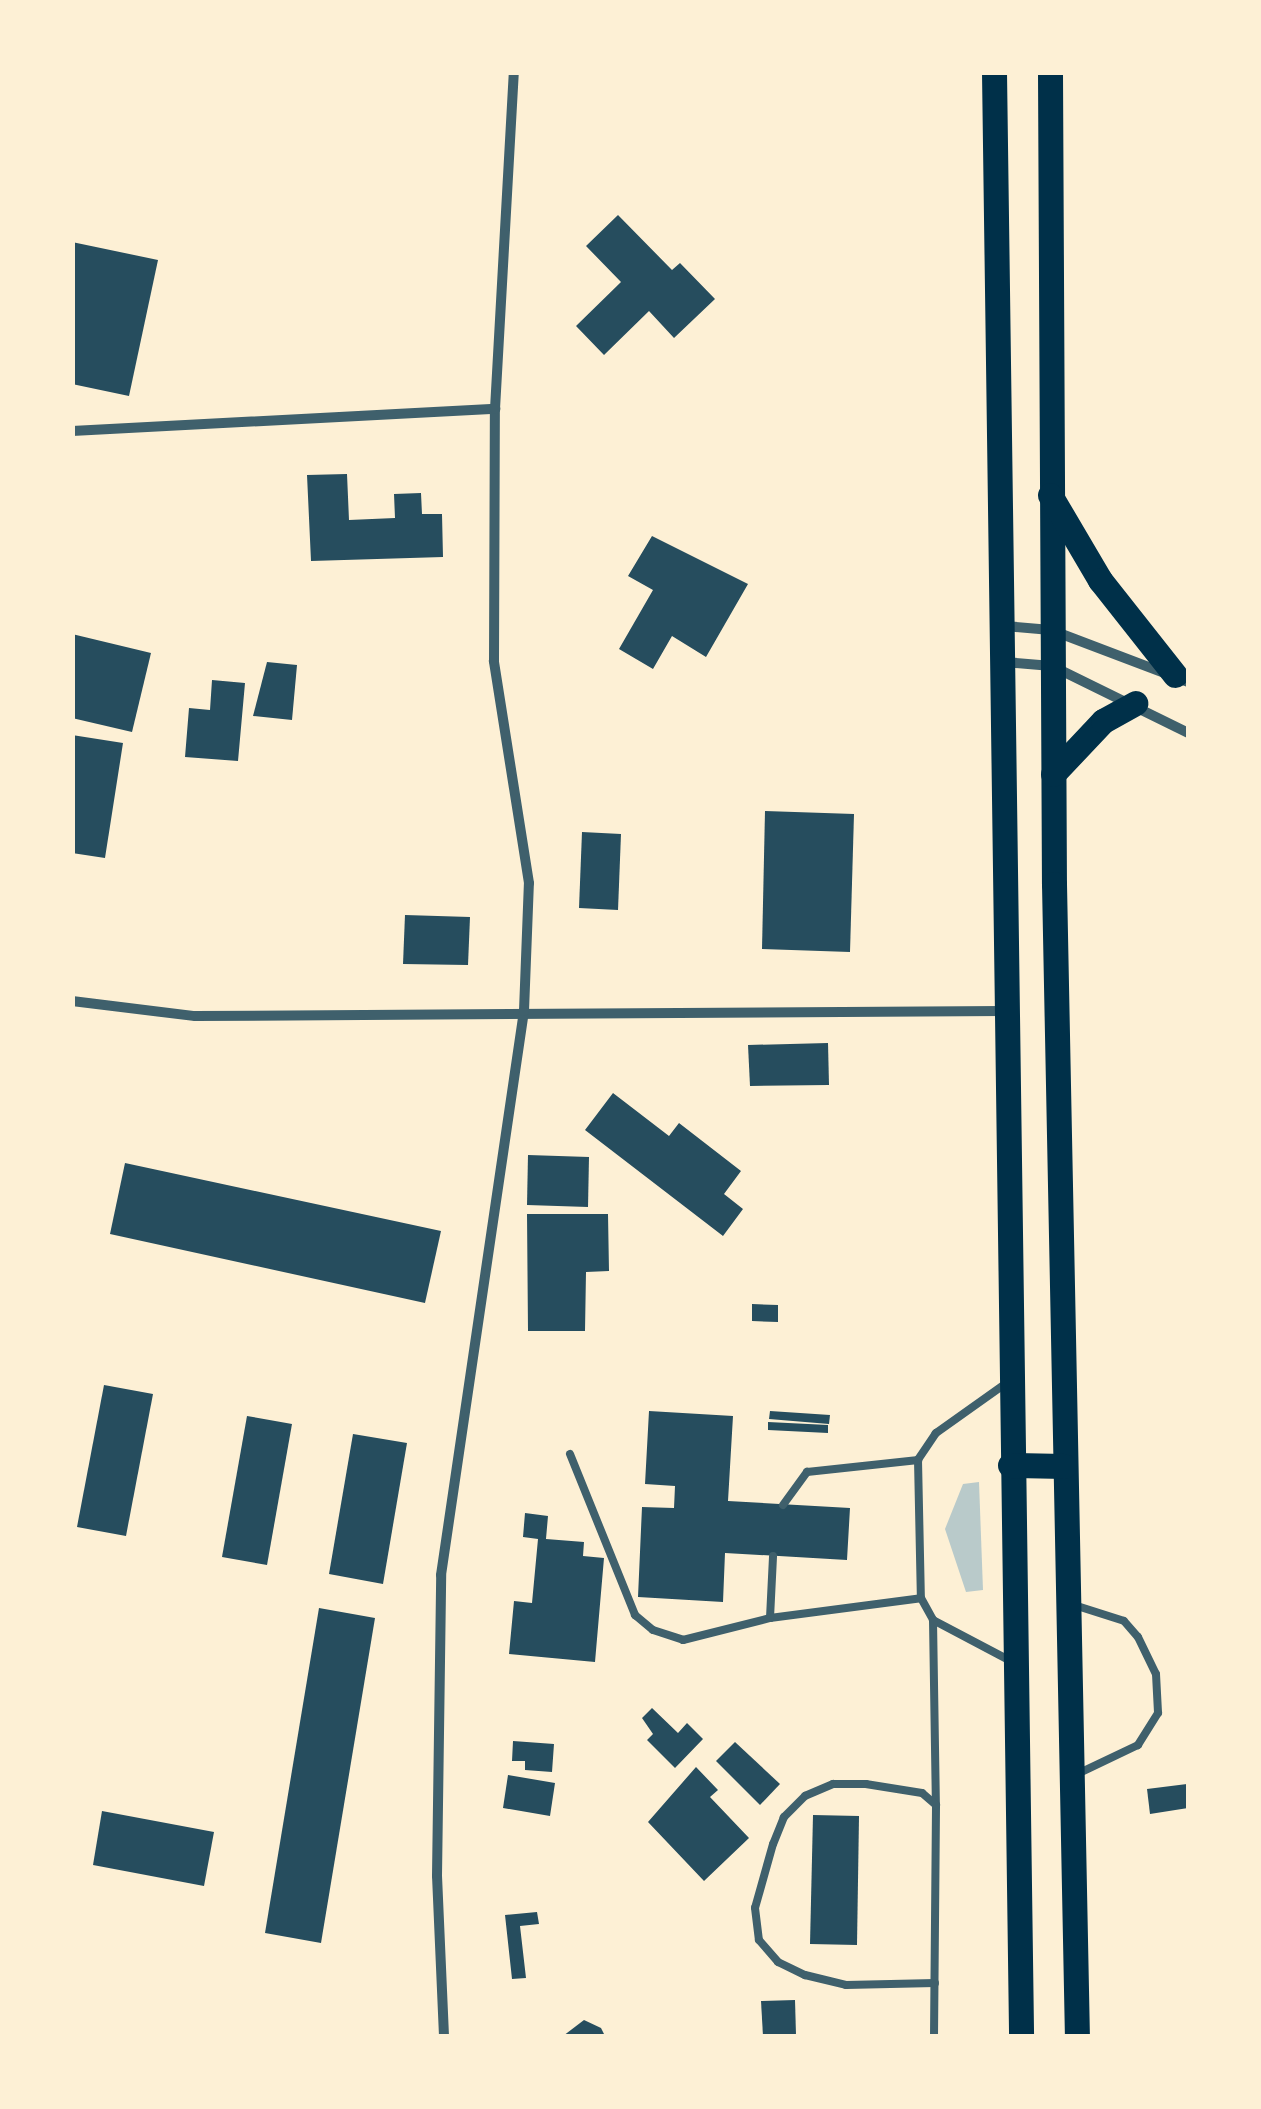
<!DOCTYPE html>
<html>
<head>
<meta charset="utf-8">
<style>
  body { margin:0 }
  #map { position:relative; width:1261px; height:2109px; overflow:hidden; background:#fdf0d5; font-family:Rubik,sans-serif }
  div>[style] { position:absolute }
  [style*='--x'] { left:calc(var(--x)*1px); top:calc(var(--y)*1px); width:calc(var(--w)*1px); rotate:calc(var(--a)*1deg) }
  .green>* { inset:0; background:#b9caca }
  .building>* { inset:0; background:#264d5e }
  .service>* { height:8px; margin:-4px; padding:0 4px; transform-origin:4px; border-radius:4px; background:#3f606c }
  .minor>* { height:10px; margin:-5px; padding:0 5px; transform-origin:5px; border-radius:5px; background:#3f606c }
  .primary>* { height:25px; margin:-12.5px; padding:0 12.5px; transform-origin:12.5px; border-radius:12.5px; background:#003049 }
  span { translate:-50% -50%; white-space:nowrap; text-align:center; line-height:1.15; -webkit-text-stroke:9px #fdf0d5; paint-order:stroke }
  .frame { position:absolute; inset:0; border:75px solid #fdf0d5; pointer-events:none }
</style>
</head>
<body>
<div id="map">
  <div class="green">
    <i style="clip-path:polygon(979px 1482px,983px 1590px,966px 1592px,945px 1529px,963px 1484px)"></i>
  </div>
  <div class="building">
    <i style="clip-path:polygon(618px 215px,672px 270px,680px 263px,715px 299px,674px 338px,649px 311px,604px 355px,576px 326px,621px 282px,586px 246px)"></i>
    <i style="clip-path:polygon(72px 242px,158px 260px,129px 396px,72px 384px)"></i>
    <i style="clip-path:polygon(347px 474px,349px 520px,395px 518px,394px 494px,421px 493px,422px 514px,442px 514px,443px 557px,311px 561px,307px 475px)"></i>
    <i style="clip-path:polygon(652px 536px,748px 584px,706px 657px,672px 636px,653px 669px,619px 649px,653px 590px,628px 576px)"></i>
    <i style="clip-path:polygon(72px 634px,151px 653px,132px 732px,72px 718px)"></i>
    <i style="clip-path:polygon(267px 662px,297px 665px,292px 720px,253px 716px)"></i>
    <i style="clip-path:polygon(212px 680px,245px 683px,238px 761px,185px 757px,189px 708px,210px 710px)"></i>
    <i style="clip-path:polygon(72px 735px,123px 743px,105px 858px,72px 853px)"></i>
    <i style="clip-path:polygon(765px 811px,854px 814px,850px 952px,762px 949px)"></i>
    <i style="clip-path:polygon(582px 832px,621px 834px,618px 910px,579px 908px)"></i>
    <i style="clip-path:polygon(405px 915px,470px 917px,468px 965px,403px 964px)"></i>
    <i style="clip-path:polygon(828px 1043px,829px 1085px,750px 1086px,748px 1045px)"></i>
    <i style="clip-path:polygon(613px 1093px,669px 1136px,679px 1123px,741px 1171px,724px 1194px,743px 1209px,723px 1236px,585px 1130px)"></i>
    <i style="clip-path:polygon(528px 1155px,589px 1157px,588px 1207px,527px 1205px)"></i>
    <i style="clip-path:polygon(125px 1163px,441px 1231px,425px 1303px,110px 1234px)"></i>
    <i style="clip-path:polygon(527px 1214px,608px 1214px,609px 1271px,586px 1272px,585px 1331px,528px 1331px)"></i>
    <i style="clip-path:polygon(752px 1304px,778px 1305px,778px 1322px,752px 1321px)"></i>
    <i style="clip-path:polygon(104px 1385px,153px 1394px,126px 1536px,77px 1527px)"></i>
    <i style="clip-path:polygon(649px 1411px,733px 1416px,728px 1501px,850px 1508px,847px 1560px,725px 1553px,723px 1602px,638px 1597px,642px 1507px,674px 1508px,675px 1486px,645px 1484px)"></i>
    <i style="clip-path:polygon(770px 1411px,830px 1415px,829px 1424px,769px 1419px)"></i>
    <i style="clip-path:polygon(247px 1416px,292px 1424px,267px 1565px,222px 1557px)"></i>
    <i style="clip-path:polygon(768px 1422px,828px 1425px,828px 1433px,768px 1430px)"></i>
    <i style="clip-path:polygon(353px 1434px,407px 1443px,383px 1584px,329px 1574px)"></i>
    <i style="clip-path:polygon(525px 1513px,548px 1516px,546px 1539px,584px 1542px,583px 1556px,604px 1558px,595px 1662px,509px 1654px,514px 1601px,532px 1603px,538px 1539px,523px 1537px)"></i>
    <i style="clip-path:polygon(319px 1608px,375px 1618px,321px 1943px,265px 1933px)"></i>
    <i style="clip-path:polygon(652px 1708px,678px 1733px,687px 1723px,703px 1739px,675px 1768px,647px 1740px,653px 1734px,642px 1718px)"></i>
    <i style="clip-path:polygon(513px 1741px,554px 1744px,552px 1772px,525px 1770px,525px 1761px,512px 1761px)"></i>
    <i style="clip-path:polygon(735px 1742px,780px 1784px,760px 1805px,716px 1761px)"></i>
    <i style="clip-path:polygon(696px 1767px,718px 1790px,710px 1797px,749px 1838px,704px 1881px,648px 1822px)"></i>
    <i style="clip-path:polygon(508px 1775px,555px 1783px,550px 1816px,503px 1808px)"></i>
    <i style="clip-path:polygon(1187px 1784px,1188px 1808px,1150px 1814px,1147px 1789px)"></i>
    <i style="clip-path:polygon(102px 1811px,214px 1832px,204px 1886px,93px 1865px)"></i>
    <i style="clip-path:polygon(813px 1815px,859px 1816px,857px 1945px,810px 1944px)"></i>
    <i style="clip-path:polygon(537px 1912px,539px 1924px,520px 1926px,526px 1978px,512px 1979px,505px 1915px)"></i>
    <i style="clip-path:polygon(795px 2000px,796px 2035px,763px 2036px,761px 2001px)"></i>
    <i style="clip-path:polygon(584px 2020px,601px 2028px,605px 2036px,563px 2036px)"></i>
  </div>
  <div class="service">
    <i style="--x:1005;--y:1384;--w:85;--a:144.6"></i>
    <i style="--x:936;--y:1433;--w:32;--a:124"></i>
    <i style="--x:918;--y:1460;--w:138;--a:88.8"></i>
    <i style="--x:921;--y:1598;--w:25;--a:61"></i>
    <i style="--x:933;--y:1620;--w:86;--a:27.8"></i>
    <i style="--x:570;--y:1454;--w:174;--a:68"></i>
    <i style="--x:635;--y:1615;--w:23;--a:40"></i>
    <i style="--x:653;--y:1630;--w:32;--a:18"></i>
    <i style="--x:683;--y:1640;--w:90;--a:-14.2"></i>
    <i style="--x:770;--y:1618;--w:152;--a:-7.5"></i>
    <i style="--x:783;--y:1505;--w:41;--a:-54"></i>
    <i style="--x:807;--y:1472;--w:112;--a:-6.2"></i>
    <i style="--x:1074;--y:1605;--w:52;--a:17.7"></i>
    <i style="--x:1124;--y:1621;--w:21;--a:49"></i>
    <i style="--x:1138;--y:1637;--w:41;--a:64.1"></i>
    <i style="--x:1156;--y:1674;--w:39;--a:87"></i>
    <i style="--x:1158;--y:1713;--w:38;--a:122"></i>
    <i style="--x:1138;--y:1745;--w:70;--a:154.5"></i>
    <i style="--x:770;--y:1618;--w:62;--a:-87.2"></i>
    <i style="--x:933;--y:1620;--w:185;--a:89.1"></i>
    <i style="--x:934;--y:2036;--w:231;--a:-89.5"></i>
    <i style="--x:936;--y:1805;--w:18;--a:-139"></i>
    <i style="--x:922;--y:1793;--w:57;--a:-170.9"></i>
    <i style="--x:866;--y:1784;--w:33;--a:180"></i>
    <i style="--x:833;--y:1784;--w:30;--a:157"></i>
    <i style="--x:805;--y:1796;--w:30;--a:135"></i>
    <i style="--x:784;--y:1817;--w:29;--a:112"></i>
    <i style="--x:773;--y:1844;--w:66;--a:105.7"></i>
    <i style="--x:755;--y:1908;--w:32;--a:83"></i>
    <i style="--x:759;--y:1940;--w:29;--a:49"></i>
    <i style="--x:778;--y:1962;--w:30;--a:26"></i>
    <i style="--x:805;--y:1975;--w:42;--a:13.7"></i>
    <i style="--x:846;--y:1985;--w:89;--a:-1.3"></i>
  </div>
  <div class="minor">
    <i style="--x:72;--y:431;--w:424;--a:-3"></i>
    <i style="--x:1005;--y:626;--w:46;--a:5"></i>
    <i style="--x:1051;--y:630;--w:147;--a:20.8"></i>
    <i style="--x:1005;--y:662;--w:47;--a:4.9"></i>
    <i style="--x:1052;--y:666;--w:152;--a:26.2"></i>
    <i style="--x:72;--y:1001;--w:124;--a:7"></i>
    <i style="--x:195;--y:1016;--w:808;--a:-0.35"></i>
    <i style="--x:444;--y:2036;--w:160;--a:-92.5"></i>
    <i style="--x:437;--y:1876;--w:301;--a:-89.2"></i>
    <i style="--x:441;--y:1575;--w:570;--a:-81.63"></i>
    <i style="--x:524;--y:1011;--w:128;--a:-87.8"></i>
    <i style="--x:529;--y:883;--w:225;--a:-99"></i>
    <i style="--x:494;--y:661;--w:252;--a:-89.8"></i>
    <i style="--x:495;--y:409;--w:338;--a:-86.8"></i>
  </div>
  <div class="primary">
    <i style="--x:994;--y:72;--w:1964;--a:89.21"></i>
    <i style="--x:1050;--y:72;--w:812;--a:89.72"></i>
    <i style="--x:1054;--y:884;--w:1152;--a:88.86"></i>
    <i style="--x:1050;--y:495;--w:99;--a:59.5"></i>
    <i style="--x:1100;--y:580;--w:121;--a:51.7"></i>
    <i style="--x:1053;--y:774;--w:73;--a:-46.7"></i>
    <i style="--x:1103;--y:721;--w:37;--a:-29"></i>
    <i style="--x:1010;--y:1465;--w:54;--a:1.1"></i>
  </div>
  <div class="frame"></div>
</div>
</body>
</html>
